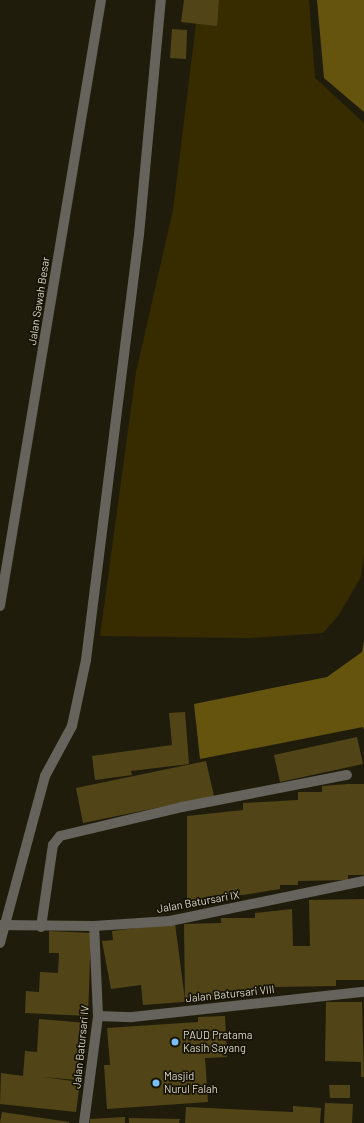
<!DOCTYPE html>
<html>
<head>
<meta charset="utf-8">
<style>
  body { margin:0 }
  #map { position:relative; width:364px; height:1123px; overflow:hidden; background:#201c0c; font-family:Barlow,sans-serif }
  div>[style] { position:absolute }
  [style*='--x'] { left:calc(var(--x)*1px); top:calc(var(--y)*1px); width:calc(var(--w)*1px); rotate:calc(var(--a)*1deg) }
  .green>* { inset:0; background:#372c00 }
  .water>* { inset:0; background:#64540e }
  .building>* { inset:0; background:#514518 }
  .minor>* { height:10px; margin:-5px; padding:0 5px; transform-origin:5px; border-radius:5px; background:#65635b }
  .dots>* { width:11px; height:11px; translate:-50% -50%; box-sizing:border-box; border:2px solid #171304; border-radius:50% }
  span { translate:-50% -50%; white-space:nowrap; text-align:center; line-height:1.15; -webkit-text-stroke:3.5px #171304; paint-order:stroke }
  .street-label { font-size:11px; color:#d9d7cc }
  .poi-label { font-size:11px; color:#d9d7cc }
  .left { translate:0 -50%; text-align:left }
</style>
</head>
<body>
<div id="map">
  <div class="green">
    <i style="clip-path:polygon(199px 0,309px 0,315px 78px,364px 123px,364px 556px,361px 577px,338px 616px,323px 633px,249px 638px,100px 636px,136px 372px,173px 210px)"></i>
  </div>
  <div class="water">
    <i style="clip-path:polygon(317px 0,364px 0,364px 112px,324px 78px)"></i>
    <i style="clip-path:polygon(364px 641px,364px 730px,363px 727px,200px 759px,194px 704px,327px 677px,362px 652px)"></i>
  </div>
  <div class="building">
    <i style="clip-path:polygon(184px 0,219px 0,217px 26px,181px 22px)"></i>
    <i style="clip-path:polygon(172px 29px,187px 30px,186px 59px,170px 58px)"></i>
    <i style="clip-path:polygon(185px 712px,189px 764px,131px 771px,132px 775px,95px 780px,92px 756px,172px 745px,169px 713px)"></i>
    <i style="clip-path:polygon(357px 737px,363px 764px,280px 782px,274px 755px)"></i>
    <i style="clip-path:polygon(206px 761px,214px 796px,83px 823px,76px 788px)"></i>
    <i style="clip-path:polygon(348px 784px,364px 784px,364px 875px,348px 875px,348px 880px,298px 881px,298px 885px,280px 885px,280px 889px,243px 895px,214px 895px,214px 901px,187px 901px,187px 816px,243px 810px,243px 803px,298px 800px,298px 792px,322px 792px,322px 786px)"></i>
    <i style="clip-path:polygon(364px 899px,364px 980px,336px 980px,336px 986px,273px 987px,256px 990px,256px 994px,237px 994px,237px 998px,143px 1005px,141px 985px,111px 989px,102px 941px,113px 940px,112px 931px,175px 923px,185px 1000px,184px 924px,221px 923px,221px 918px,255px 918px,255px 913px,292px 909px,293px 946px,310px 946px,309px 900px)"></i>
    <i style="clip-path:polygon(49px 931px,91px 933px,88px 1016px,25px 1013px,26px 991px,39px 992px,40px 972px,58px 973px,59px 953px,49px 953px)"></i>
    <i style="clip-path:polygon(326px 1002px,362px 1002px,364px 1077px,361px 1077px,361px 1062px,325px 1061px)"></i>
    <i style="clip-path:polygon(225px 1016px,227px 1057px,205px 1058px,208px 1102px,107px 1109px,104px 1065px,110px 1065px,107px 1028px,198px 1022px,198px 1017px)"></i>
    <i style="clip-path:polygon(39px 1019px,87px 1023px,84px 1055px,79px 1055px,77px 1080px,43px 1077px,80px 1082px,76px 1112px,0 1104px,1px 1073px,23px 1076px,25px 1051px,37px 1052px)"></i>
    <i style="clip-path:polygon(329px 1085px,350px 1085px,350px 1098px,330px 1098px)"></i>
    <i style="clip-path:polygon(325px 1103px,353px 1104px,352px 1123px,324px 1123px)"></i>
    <i style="clip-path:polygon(293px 1106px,321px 1108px,320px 1123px,185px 1123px,186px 1107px,293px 1112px)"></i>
    <i style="clip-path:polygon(2px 1112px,69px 1122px,69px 1123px,0 1123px)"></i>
    <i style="clip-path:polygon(125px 1117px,125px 1123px,90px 1123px,90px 1119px)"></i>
    <i style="clip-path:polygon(129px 1118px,180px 1119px,179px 1123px,129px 1123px)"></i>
  </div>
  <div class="minor">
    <i style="--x:0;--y:606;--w:614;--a:-80.54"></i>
    <i style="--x:0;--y:925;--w:94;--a:0.6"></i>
    <i style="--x:94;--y:926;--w:76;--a:-3.8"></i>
    <i style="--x:170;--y:921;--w:198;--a:-11.7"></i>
    <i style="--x:41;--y:927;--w:83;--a:-81.7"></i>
    <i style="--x:53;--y:845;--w:11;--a:-52"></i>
    <i style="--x:60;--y:836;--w:125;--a:-13.4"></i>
    <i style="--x:182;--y:807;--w:168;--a:-11"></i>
    <i style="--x:0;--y:943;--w:173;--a:-74.9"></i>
    <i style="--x:45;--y:776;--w:57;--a:-61.6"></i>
    <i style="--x:72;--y:726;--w:67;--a:-78"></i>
    <i style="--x:86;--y:660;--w:428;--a:-82.9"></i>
    <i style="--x:139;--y:235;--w:236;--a:-84.7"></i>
    <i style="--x:98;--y:1016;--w:34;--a:2"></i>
    <i style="--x:132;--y:1017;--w:233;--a:-6.2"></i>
    <i style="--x:84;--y:1123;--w:108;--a:-82.5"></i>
    <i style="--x:98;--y:1016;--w:90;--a:-92.5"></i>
  </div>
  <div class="dots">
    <i style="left:175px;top:1042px;background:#7abff8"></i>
    <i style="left:156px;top:1083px;background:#7abff8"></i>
  </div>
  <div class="street-label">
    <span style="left:39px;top:301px;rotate:-81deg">Jalan Sawah Besar</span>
    <span style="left:198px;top:902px;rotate:-10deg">Jalan Batursari IX</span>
    <span style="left:230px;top:994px;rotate:-6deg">Jalan Batursari VIII</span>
    <span style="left:81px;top:1047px;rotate:-84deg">Jalan Batursari IV</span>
  </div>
  <div class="poi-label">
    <span class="left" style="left:183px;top:1042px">PAUD Pratama<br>Kasih Sayang</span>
    <span class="left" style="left:164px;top:1083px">Masjid<br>Nurul Falah</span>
  </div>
</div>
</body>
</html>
